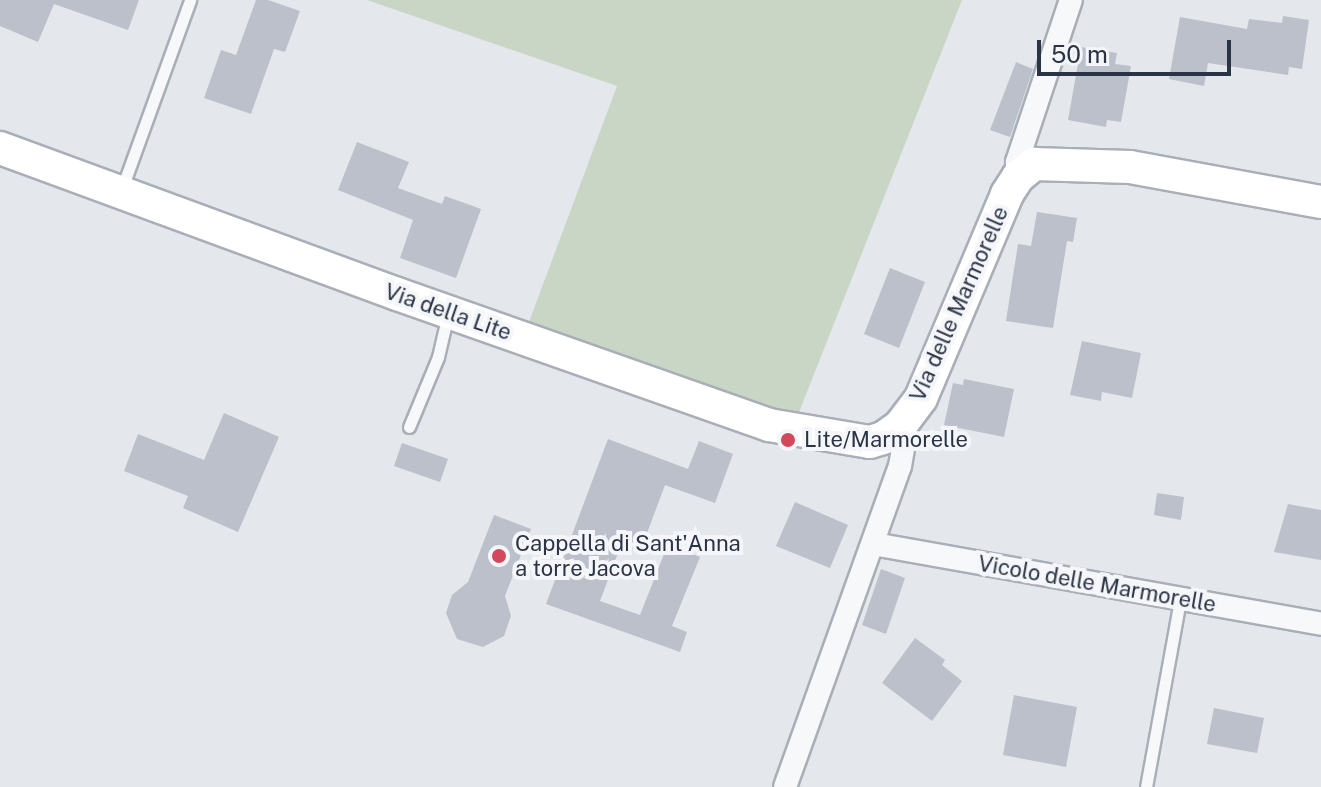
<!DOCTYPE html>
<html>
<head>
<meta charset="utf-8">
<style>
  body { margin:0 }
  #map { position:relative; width:1321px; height:787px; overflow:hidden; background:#e4e7ec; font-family:"Public Sans",sans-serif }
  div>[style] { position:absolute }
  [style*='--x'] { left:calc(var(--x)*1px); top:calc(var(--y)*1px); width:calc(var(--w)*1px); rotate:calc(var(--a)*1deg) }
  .green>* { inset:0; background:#c9d6c5 }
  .building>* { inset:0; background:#bbc0ca }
  .roads { filter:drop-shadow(2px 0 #a9aeb7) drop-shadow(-2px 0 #a9aeb7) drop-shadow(0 2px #a9aeb7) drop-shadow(0 -2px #a9aeb7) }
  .lane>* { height:11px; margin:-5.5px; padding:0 5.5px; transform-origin:5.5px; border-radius:5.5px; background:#f7f8fa }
  .street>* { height:22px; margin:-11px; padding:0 11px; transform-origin:11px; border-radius:11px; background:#f7f8fa }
  .secondary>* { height:32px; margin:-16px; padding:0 16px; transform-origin:16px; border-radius:16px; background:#fff }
  .dots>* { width:22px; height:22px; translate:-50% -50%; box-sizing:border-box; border:4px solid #f4f6f9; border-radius:50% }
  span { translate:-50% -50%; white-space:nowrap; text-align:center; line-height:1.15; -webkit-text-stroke:8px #f4f6f9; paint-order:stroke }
  .street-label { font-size:22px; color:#2b3445 }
  .poi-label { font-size:22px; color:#2b3445 }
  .left { translate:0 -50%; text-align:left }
  .scale { position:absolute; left:1037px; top:40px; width:194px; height:36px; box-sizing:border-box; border:4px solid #2b3445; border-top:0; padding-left:10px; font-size:24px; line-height:28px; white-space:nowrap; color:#2b3445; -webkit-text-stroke:6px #f4f6f9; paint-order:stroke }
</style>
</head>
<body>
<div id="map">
  <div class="green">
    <i style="clip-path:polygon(367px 0,962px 0,788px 440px,523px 338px,617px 86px)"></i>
  </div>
  <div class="building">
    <i style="clip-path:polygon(0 0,139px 0,128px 30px,54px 4px,38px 42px,0 26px)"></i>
    <i style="clip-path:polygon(256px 0,268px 0,300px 11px,285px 52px,274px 49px,251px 114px,204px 98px,221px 50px,236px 55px)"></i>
    <i style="clip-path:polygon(1283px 16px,1309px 20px,1302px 69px,1289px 67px,1288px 75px,1208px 63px,1204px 86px,1169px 79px,1180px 17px,1247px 29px,1249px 19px,1282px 23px)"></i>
    <i style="clip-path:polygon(1081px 47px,1117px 53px,1115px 64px,1131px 66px,1121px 122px,1107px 120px,1106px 127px,1068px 120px)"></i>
    <i style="clip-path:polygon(1016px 62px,1033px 69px,1010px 137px,990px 130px)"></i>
    <i style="clip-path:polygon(357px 142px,409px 162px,398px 188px,442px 204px,445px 196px,481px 209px,456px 278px,400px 258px,413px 220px,338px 190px)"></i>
    <i style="clip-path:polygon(1037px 212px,1077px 218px,1073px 242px,1067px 241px,1053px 328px,1006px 321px,1018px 244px,1031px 246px)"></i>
    <i style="clip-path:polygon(890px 268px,925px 282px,899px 348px,864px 334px)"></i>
    <i style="clip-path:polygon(1082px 341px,1141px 353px,1132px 398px,1102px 392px,1101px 401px,1070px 395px)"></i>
    <i style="clip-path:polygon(964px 379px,1014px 389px,1004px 437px,944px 425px,953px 383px,963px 385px)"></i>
    <i style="clip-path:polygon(224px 413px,279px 437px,238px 532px,183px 508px,188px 496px,124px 471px,138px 434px,204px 460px)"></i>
    <i style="clip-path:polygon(608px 439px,688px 469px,699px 441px,733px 454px,715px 503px,665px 485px,640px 552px,621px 545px,600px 601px,640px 615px,668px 544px,700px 557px,672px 626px,687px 632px,680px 652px,546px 604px)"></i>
    <i style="clip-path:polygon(402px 443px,448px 459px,440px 482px,394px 466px)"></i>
    <i style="clip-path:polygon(1157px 493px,1184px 497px,1181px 520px,1154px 515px)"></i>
    <i style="clip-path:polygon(795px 502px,848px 525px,830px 568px,776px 546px)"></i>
    <i style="clip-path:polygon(1288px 504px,1321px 510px,1321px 560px,1274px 552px)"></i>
    <i style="clip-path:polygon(494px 515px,531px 529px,505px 596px,511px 616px,504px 636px,483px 647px,457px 639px,446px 613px,452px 595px,468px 582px)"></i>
    <i style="clip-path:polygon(881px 569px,905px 578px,886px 634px,862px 625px)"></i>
    <i style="clip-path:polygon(915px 638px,945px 660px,942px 665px,962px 681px,932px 721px,882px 683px)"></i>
    <i style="clip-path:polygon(1014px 695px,1077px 707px,1066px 767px,1003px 755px)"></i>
    <i style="clip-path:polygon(1214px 708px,1264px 718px,1257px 753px,1207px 744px)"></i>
  </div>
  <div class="roads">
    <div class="lane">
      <i style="--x:121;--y:191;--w:203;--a:-70.1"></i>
      <i style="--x:409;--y:427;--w:76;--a:-67.5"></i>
      <i style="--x:438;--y:357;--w:44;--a:-76.9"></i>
      <i style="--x:1146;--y:787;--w:191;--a:-79.7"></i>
    </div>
    <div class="street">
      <i style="--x:1018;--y:177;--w:15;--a:-94"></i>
      <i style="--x:1017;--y:162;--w:171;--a:-71.6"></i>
      <i style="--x:874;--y:544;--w:454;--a:10.1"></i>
      <i style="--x:785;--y:787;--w:341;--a:-70.3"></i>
      <i style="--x:900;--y:466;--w:28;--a:-80"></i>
      <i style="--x:905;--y:438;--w:13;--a:-113"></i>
    </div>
    <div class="secondary">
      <i style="--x:0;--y:148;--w:423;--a:20.2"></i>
      <i style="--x:397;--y:294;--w:394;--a:19.4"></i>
      <i style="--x:769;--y:425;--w:102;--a:9.6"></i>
      <i style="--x:870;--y:442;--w:14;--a:-17"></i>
      <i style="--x:883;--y:438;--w:21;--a:-35"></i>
      <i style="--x:900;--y:426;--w:35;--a:-53"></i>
      <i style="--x:921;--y:398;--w:221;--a:-67.1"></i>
      <i style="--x:1007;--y:194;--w:20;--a:-57"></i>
      <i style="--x:1018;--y:177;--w:21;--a:-39"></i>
      <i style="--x:1034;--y:164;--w:96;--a:1.8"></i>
      <i style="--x:1130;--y:167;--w:194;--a:10.4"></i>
    </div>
  </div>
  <div class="dots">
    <i style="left:788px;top:440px;background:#d1495b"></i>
    <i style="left:499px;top:556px;background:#d1495b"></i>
  </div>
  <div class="street-label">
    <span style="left:959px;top:304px;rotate:-66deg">Via delle Marmorelle</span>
    <span style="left:448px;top:312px;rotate:19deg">Via della Lite</span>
    <span style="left:1097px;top:584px;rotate:10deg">Vicolo delle Marmorelle</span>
  </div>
  <div class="poi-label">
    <span class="left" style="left:804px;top:440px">Lite/Marmorelle</span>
    <span class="left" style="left:515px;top:556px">Cappella di Sant'Anna<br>a torre Jacova</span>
  </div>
  <div class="scale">50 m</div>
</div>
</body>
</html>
